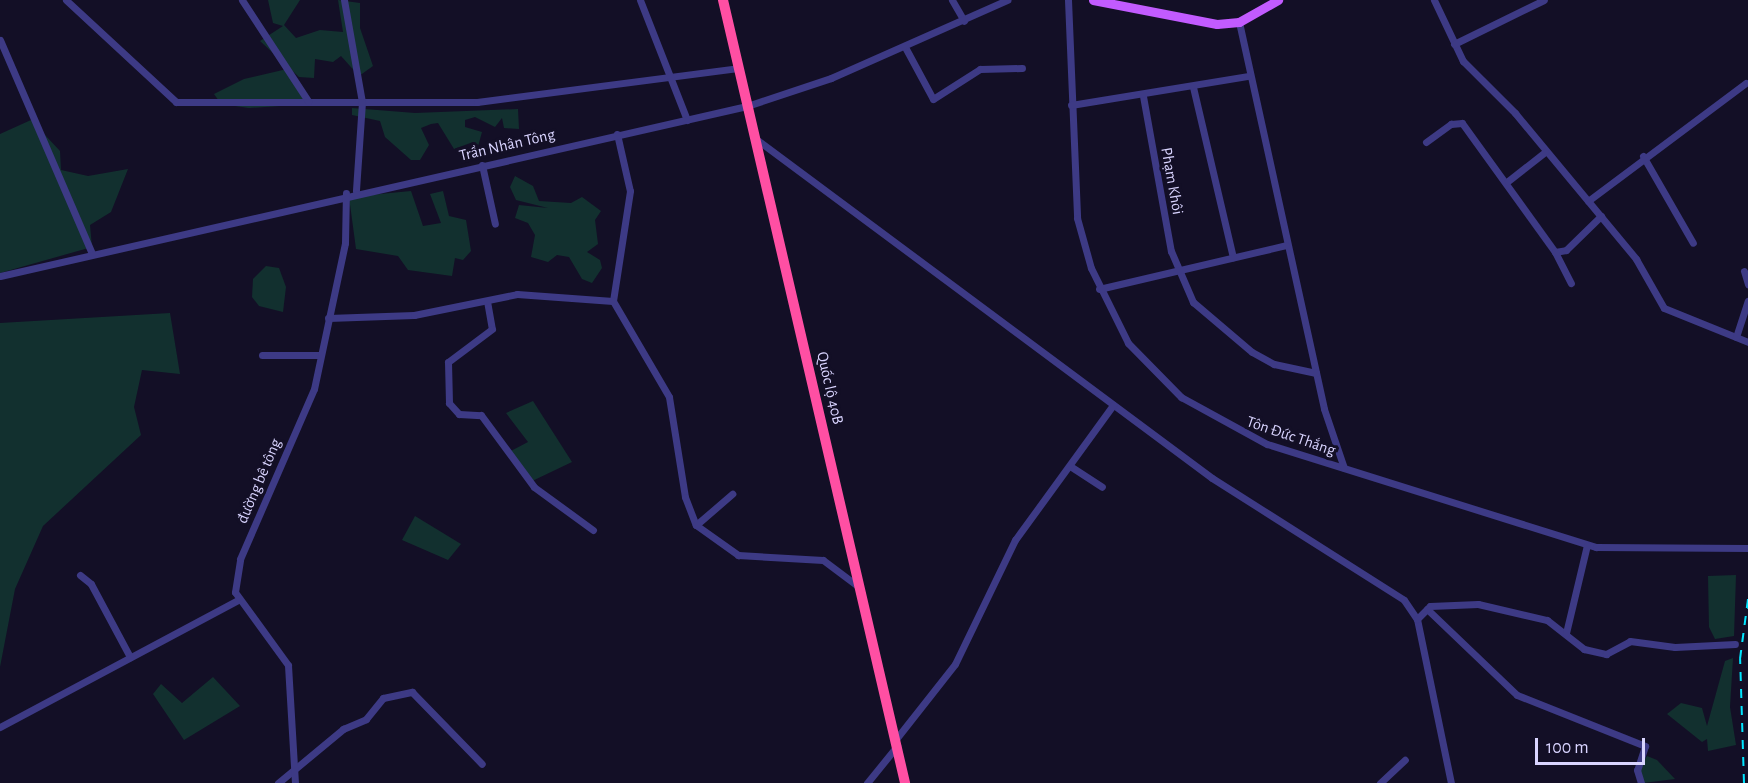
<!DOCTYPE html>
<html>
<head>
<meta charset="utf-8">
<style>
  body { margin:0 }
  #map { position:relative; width:1748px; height:783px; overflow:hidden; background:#130f26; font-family:"Alegreya Sans",sans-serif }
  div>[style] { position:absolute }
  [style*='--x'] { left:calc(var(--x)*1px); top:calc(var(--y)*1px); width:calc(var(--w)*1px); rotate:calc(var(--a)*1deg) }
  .green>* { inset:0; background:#12302f }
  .minor>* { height:7px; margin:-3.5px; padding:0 3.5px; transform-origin:3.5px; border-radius:3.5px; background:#3d3a85 }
  .major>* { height:9px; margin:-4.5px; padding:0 4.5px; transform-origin:4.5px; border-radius:4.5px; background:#c25bff }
  .highway>* { height:10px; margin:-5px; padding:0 5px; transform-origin:5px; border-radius:5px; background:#ff4fa3 }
  .rail>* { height:2px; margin-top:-1px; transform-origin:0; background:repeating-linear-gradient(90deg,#00e5ff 0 9px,transparent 0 17px) }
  span { translate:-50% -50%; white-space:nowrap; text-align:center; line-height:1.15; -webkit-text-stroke:6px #130f26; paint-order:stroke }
  .street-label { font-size:16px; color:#d9d4ff }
  .scale { position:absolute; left:1535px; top:738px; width:110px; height:27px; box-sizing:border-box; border:3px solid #d9d4ff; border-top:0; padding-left:8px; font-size:18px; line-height:21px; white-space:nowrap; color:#d9d4ff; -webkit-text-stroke:4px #130f26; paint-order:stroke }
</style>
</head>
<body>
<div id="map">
  <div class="green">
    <i style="clip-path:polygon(268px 0,300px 0,284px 25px,296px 38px,320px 30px,343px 32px,338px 0,360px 3px,360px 28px,373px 66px,359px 76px,341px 56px,333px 62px,315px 59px,314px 78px,299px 77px,260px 41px,283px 26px,273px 23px)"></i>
    <i style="clip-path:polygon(287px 69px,310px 104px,249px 108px,221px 104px,214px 94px,244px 79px)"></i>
    <i style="clip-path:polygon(352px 108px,415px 113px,518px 109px,519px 129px,504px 128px,502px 118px,495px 127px,475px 117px,465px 120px,465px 127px,482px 132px,474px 161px,473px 142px,454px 149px,438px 123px,431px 124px,421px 128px,429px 145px,420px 160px,411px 160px,385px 137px,380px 121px,352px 115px)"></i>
    <i style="clip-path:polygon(31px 120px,60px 151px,61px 170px,88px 176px,128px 169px,111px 212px,90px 225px,92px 247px,0 273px,0 134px)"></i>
    <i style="clip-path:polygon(515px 176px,533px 186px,539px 201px,571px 203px,582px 197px,601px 211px,595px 220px,598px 244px,587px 252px,600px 260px,602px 268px,592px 283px,582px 279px,569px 257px,557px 255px,548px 262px,531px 257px,535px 235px,528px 223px,515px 218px,519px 205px,548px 208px,516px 200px,510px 187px)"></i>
    <i style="clip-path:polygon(411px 191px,423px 226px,441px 223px,430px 194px,443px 191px,449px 216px,466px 220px,471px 251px,463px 260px,455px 258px,452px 276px,408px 270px,398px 256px,356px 249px,349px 197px)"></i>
    <i style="clip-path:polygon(266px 266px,279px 268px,286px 287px,283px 312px,259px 306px,252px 297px,253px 279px)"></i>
    <i style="clip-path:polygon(170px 313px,180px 374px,142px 370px,134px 407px,141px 435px,43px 526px,15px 589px,0 667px,0 323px)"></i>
    <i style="clip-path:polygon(533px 401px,572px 462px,528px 483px,507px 453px,528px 442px,506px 413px)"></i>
    <i style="clip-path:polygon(415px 516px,461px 544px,448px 560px,402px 540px)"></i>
    <i style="clip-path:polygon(1736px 575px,1734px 636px,1715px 639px,1709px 627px,1708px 576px)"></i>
    <i style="clip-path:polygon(1733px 658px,1730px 707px,1736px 745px,1708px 751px,1707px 739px,1702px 742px,1667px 714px,1681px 703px,1702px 708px,1707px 726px,1725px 661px)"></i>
    <i style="clip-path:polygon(213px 677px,240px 706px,184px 740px,153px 694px,161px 684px,182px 703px)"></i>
    <i style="clip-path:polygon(1647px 756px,1657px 760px,1675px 779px,1643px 783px,1638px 769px)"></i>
  </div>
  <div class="minor">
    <i style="--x:66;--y:0;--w:150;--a:42.8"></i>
    <i style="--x:176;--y:102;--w:301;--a:0"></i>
    <i style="--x:477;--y:102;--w:263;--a:-7.4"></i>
    <i style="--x:242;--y:0;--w:121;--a:56.8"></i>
    <i style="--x:344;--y:0;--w:104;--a:80"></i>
    <i style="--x:362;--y:102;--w:89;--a:93.9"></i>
    <i style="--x:640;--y:0;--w:129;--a:68.6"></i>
    <i style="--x:952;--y:0;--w:24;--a:60"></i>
    <i style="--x:1068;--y:0;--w:218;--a:87.6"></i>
    <i style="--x:1077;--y:218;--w:52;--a:74.4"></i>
    <i style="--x:1091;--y:268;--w:84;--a:63.7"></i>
    <i style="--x:1128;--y:343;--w:76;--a:45.5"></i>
    <i style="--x:1181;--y:397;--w:98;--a:28.7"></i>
    <i style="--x:1267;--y:444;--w:345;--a:17.4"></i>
    <i style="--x:1596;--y:547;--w:152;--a:0.4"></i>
    <i style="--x:1434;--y:0;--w:68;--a:64.6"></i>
    <i style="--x:1463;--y:61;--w:74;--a:45"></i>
    <i style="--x:1515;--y:113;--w:190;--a:50.3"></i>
    <i style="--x:1636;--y:259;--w:56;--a:60.3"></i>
    <i style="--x:1664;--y:308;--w:91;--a:22"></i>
    <i style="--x:1239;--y:22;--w:396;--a:77.6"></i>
    <i style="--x:1324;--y:409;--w:62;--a:71.3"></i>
    <i style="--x:0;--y:40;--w:233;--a:66.7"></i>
    <i style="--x:1454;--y:44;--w:100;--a:-26.1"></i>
    <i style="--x:905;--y:47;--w:59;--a:61.7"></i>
    <i style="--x:933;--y:99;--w:56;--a:-32.6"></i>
    <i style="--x:980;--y:69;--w:42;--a:-1.4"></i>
    <i style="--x:1193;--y:87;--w:175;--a:76.8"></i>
    <i style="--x:1143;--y:96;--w:158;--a:79.8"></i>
    <i style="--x:1171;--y:251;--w:56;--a:66.7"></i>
    <i style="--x:1193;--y:302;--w:77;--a:40.3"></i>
    <i style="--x:1252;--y:352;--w:25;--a:29"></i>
    <i style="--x:1274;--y:364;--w:43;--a:12.1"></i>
    <i style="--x:1071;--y:105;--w:180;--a:-9.3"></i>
    <i style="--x:617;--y:134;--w:58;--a:77.2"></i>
    <i style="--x:630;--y:191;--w:111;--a:98.8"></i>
    <i style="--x:613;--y:301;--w:111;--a:59.7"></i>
    <i style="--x:669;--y:397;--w:101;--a:80.9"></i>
    <i style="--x:685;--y:497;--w:30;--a:69"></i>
    <i style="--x:696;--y:525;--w:52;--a:35.5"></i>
    <i style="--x:738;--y:555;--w:85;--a:3.4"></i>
    <i style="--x:823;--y:560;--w:45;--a:36.9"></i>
    <i style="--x:756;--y:139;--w:568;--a:36.63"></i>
    <i style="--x:1212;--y:478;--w:227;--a:32.4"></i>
    <i style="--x:1404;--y:600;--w:23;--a:56"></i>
    <i style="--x:1417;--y:619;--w:167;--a:78.3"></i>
    <i style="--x:1426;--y:142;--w:31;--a:-36"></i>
    <i style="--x:1451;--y:124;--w:11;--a:-5"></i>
    <i style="--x:1462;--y:123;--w:159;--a:54.2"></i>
    <i style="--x:1555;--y:252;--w:11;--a:-10"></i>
    <i style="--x:1566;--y:250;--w:49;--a:-44.2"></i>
    <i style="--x:1643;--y:156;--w:100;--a:60.1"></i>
    <i style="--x:482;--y:165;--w:60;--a:77.6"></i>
    <i style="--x:1508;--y:181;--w:47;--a:-38.1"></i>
    <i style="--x:1588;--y:201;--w:197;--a:-36.8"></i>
    <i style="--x:1555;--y:252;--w:35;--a:63"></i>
    <i style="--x:1744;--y:271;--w:14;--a:73"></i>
    <i style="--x:0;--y:276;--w:766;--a:-12.82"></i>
    <i style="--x:747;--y:106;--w:89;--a:-18.4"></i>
    <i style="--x:831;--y:78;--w:193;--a:-23.9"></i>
    <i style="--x:1099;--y:289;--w:192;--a:-13.2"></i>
    <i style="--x:487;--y:301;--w:28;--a:80"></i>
    <i style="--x:492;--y:329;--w:55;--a:143.1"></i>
    <i style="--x:448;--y:362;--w:41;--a:88.6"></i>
    <i style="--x:449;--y:403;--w:15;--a:48"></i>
    <i style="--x:459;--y:414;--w:22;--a:3"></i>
    <i style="--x:481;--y:415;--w:89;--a:53.6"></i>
    <i style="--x:534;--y:487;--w:73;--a:36.1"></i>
    <i style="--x:328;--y:318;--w:86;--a:-2"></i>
    <i style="--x:414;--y:315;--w:105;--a:-11.5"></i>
    <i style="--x:517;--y:294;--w:96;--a:4.2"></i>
    <i style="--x:1736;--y:337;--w:38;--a:-72"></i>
    <i style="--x:262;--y:355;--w:57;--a:0"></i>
    <i style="--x:1070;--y:466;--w:38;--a:33"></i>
    <i style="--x:696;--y:525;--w:48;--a:-40.7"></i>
    <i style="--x:80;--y:575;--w:14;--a:39"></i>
    <i style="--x:91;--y:584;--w:83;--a:61.9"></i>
    <i style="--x:1427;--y:609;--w:124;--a:43.7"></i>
    <i style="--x:1517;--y:695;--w:138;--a:21.7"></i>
    <i style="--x:1645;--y:746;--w:25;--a:108"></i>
    <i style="--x:1637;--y:770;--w:14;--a:73"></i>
    <i style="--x:1417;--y:619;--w:18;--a:-45"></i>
    <i style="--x:1430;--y:606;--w:48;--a:-2.4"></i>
    <i style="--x:1478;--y:604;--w:71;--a:13.1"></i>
    <i style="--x:1547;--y:620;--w:47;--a:38.1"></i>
    <i style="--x:1584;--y:649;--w:23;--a:13"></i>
    <i style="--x:1606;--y:654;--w:27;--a:-28"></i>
    <i style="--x:1630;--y:641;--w:45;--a:7.6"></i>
    <i style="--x:1675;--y:647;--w:60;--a:-2.9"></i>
    <i style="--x:1566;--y:633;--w:90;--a:-76.6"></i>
    <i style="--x:0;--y:727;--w:270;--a:-28.1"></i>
    <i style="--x:896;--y:739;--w:95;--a:-51.8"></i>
    <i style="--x:955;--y:664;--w:138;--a:-64.2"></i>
    <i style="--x:1015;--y:540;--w:167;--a:-54"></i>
    <i style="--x:278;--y:783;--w:85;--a:-39.7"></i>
    <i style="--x:343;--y:729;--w:25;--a:-23"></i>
    <i style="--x:366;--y:719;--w:27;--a:-51"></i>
    <i style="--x:383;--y:698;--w:30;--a:-12"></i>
    <i style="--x:412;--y:692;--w:100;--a:45.8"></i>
    <i style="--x:295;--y:783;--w:118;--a:-93.4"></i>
    <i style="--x:288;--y:665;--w:90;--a:-126"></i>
    <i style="--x:235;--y:592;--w:33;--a:-81"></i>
    <i style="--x:240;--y:559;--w:185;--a:-66.5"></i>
    <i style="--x:314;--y:389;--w:149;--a:-78"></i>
    <i style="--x:345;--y:243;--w:50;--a:-88.9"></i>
    <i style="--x:867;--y:783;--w:48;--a:-51"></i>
    <i style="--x:1380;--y:783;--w:34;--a:-43"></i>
  </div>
  <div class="major">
    <i style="--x:1093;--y:0;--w:126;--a:11"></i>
    <i style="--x:1217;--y:24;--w:22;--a:-5"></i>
    <i style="--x:1239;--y:22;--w:45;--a:-29.4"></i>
  </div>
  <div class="highway">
    <i style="--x:723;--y:0;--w:804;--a:76.91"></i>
  </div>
  <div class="rail">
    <i style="--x:1744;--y:783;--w:124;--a:-91.8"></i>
    <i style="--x:1740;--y:659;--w:61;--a:-82.4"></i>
  </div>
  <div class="street-label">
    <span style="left:507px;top:145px;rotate:-13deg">Trần Nhân Tông</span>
    <span style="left:1172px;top:181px;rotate:80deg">Phạm Khôi</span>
    <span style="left:830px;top:388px;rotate:77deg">Quốc lộ 40B</span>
    <span style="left:1291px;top:436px;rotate:19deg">Tôn Đức Thắng</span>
    <span style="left:259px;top:481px;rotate:-67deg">đường bê tông</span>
  </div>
  <div class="scale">100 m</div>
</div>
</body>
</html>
